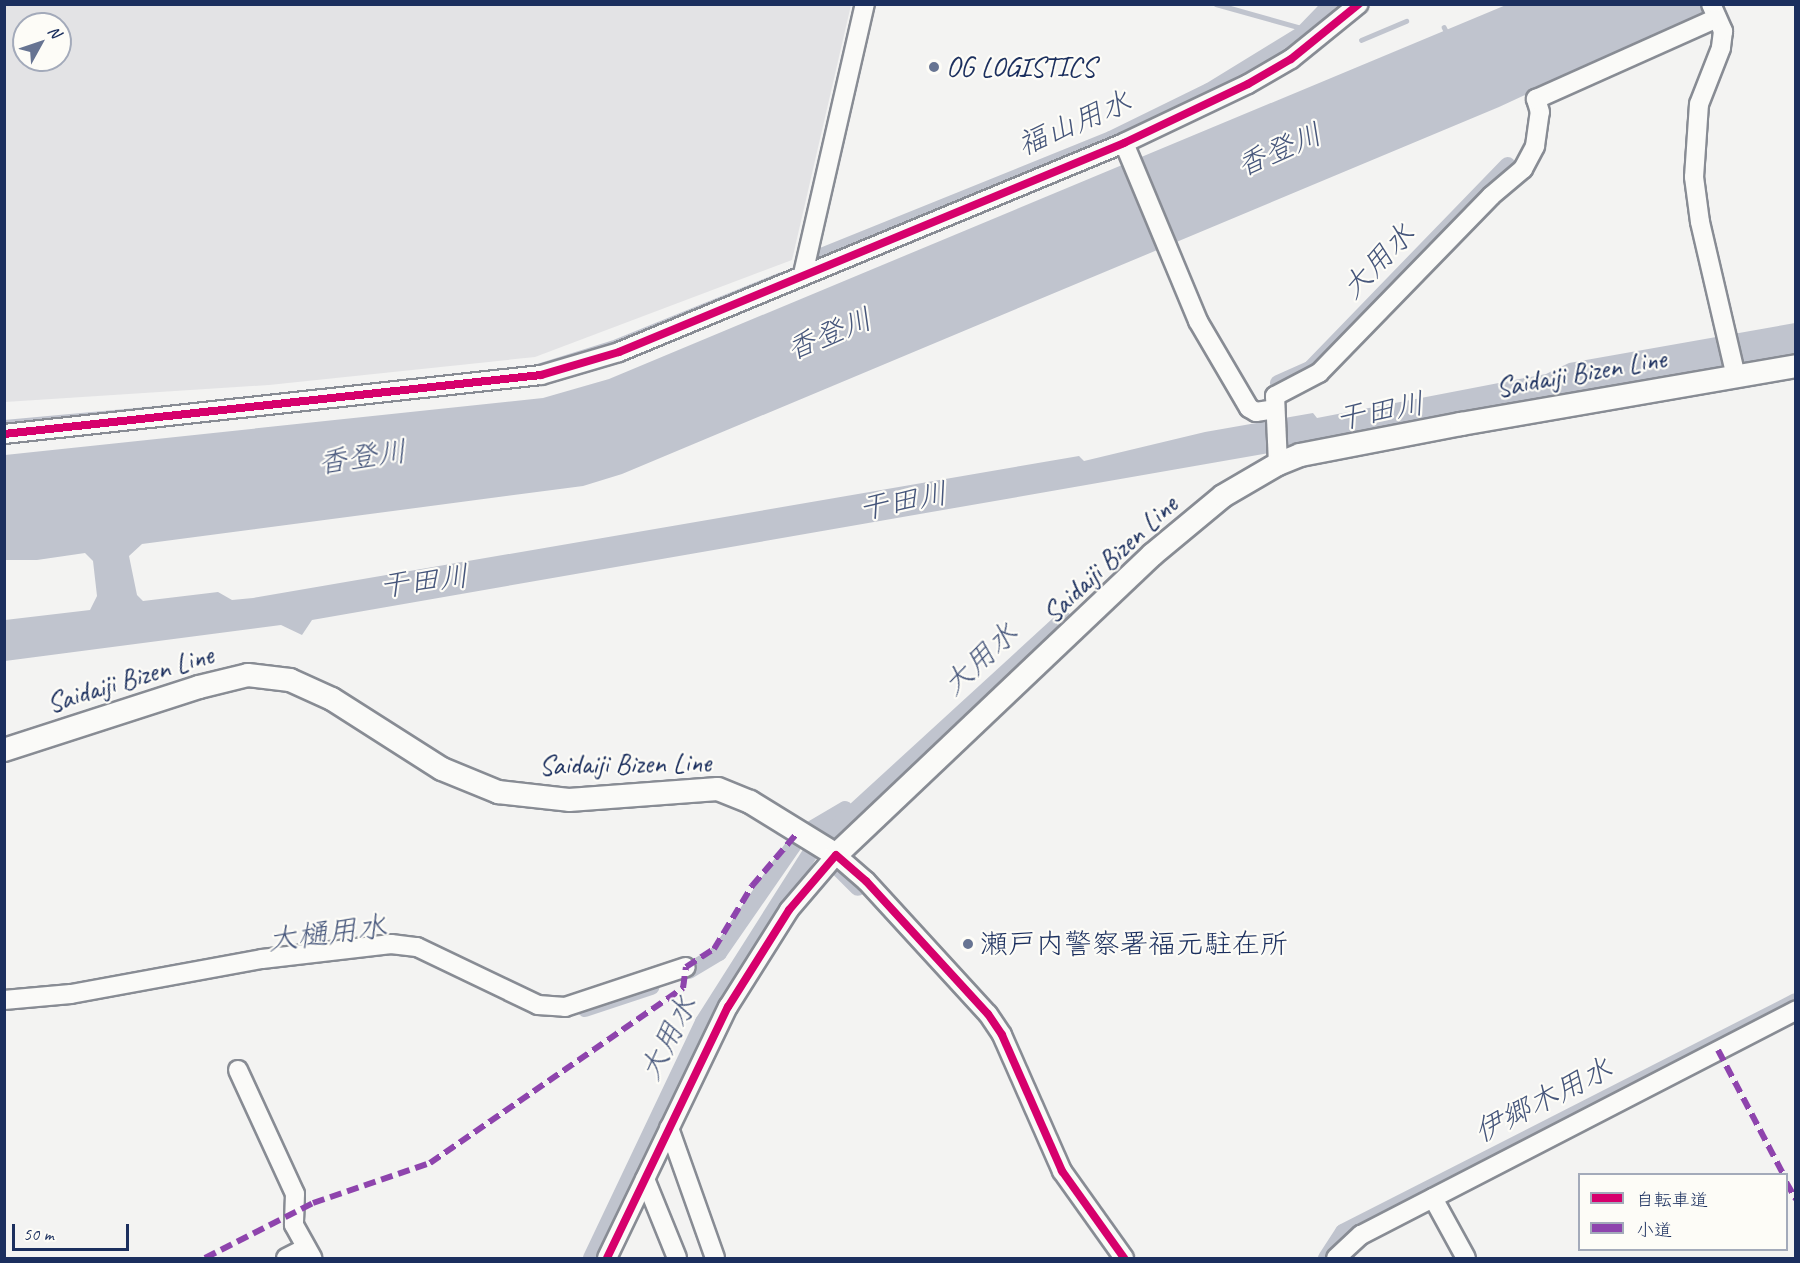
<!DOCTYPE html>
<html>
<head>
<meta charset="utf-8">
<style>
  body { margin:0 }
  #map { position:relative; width:1800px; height:1263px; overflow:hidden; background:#f3f3f2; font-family:Caveat,"Klee One",sans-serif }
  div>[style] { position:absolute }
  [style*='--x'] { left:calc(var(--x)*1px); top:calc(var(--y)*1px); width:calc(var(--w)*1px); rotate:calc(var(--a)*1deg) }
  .built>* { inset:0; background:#e3e3e5 }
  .water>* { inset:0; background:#c0c4ce }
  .stream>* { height:4.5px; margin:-2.25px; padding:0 2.25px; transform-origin:2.25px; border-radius:2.25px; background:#c0c4ce }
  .canal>* { height:16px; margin:-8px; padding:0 8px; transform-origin:8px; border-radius:8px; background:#c0c4ce }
  .roads { filter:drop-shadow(2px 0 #888c94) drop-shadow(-2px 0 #888c94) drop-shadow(0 2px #888c94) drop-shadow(0 -2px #888c94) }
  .minor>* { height:18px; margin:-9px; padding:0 9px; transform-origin:9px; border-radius:9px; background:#fafaf8 }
  .major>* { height:22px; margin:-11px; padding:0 11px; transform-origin:11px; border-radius:11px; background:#fafaf8 }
  .quiet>* { height:6px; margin-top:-3px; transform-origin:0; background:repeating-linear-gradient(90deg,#8e44ad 0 12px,transparent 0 18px) }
  .cycleway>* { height:8px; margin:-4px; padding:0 4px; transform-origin:4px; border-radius:4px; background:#d6006c }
  .dots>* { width:16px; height:16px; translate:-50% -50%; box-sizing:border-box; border:3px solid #fdfcf7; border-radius:50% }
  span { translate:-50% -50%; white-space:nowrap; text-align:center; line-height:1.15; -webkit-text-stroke:4.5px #fdfcf7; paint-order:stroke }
  .poi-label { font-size:28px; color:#1b2f5e }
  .left { translate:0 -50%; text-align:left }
  .street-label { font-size:28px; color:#1b2f5e }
  .water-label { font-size:30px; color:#46567b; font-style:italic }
  .frame { position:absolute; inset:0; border:6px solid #1b2f5e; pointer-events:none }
  .legend { position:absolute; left:1578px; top:1173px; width:210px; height:78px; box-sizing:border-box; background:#fdfcf7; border:2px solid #a3aaba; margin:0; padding:8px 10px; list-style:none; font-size:18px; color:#1b2f5e }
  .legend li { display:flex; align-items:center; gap:12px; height:30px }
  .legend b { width:30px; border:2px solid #a3aaba }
  .north { position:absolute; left:12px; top:12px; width:60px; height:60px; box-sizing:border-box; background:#fdfcf7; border:2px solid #a3aaba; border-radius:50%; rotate:50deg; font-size:16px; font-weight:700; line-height:24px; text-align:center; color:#1b2f5e }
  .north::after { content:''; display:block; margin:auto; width:21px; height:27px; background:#677492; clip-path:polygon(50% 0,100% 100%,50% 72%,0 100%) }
  .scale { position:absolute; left:12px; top:1224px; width:117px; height:27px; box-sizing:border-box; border:3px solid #1b2f5e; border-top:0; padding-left:8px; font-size:18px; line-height:21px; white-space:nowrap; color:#1b2f5e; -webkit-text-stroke:4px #fdfcf7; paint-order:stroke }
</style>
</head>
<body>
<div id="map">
  <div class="built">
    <i style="clip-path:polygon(evenodd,4px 5px,5px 4px,851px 5px,792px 260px,535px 357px,269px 385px,5px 402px,4px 5px,24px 24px,60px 24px,60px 60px,24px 60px,24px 24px)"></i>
  </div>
  <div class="water">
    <i style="clip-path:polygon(1506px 5px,1721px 5px,1499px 107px,622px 474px,583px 486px,142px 544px,129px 556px,137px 595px,143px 601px,218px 592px,232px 600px,253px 598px,1079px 456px,1084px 461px,1205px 432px,1313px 413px,1317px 418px,1546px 374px,1569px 363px,1795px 323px,1795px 357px,1396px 431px,312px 620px,302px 635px,281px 625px,5px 661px,5px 620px,90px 610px,97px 596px,93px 561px,85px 553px,37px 560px,5px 560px,5px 455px,543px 398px,609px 379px)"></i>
  </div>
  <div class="stream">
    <i style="--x:1216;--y:4;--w:100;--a:15.7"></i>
    <i style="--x:1444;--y:27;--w:4;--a:63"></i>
    <i style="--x:1361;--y:40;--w:49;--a:-22.9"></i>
    <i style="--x:531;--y:368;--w:84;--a:-17.4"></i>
    <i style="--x:611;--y:343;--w:183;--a:-22.1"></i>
    <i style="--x:4;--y:422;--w:176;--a:-5.2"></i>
  </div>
  <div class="canal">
    <i style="--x:819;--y:257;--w:315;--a:-22"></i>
    <i style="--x:1111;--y:139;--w:109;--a:-26.1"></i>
    <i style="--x:1209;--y:91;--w:109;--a:-31.5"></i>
    <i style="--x:1302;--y:34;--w:42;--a:-46"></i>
    <i style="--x:1278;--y:383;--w:35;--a:-24"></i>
    <i style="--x:1310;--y:369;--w:284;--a:-45.9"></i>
    <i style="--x:808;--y:831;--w:43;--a:-30.7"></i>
    <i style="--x:827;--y:836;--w:321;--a:-42.5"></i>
    <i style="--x:838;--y:868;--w:28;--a:45"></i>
    <i style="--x:689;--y:971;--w:35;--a:-31"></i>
    <i style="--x:719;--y:953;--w:135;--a:-55.3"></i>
    <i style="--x:585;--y:1009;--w:70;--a:-18.4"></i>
    <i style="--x:591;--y:1258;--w:261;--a:-64.6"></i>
    <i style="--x:703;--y:1022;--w:201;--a:-57.6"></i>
    <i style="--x:1326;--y:1258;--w:31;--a:-57"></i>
    <i style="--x:1343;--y:1232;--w:508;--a:-27.02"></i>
  </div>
  <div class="roads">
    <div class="minor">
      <i style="--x:1711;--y:4;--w:30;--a:66"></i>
      <i style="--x:1723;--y:31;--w:17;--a:97"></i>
      <i style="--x:1721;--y:48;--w:60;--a:111.4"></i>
      <i style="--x:1699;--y:104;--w:73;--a:93.9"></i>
      <i style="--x:1694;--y:177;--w:45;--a:82.4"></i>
      <i style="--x:1700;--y:222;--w:159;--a:76.9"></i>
      <i style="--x:1124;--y:143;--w:193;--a:67.4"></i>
      <i style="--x:1198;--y:321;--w:101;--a:59.6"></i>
      <i style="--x:1249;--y:408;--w:8;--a:30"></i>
      <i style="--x:1256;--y:412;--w:19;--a:-9"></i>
      <i style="--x:803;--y:274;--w:277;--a:-77.1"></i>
      <i style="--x:4;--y:434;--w:540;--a:-6.27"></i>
      <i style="--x:541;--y:375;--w:81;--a:-16.4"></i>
      <i style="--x:619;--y:352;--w:547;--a:-22.48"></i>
      <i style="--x:1124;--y:143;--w:137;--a:-25.4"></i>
      <i style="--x:1248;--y:84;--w:50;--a:-30.2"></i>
      <i style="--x:1291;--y:59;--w:87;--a:-39"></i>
      <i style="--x:1278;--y:464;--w:68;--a:-92.5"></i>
      <i style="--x:1275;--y:396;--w:50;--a:-27.6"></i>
      <i style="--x:1319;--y:373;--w:247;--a:-45.8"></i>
      <i style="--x:1491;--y:196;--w:42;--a:-40.2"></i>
      <i style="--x:1523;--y:169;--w:26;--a:-62"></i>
      <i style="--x:1535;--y:146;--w:34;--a:-82"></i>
      <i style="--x:1540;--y:112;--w:14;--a:-107"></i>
      <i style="--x:1536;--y:99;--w:198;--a:-24.1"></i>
      <i style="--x:4;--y:1000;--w:67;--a:-5.1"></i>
      <i style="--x:71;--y:994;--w:194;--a:-10.4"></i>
      <i style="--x:262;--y:959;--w:130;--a:-6.6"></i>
      <i style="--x:391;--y:944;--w:26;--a:7"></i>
      <i style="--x:417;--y:947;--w:134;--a:25.6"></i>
      <i style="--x:538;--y:1005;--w:27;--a:4"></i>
      <i style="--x:565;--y:1007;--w:127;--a:-18.3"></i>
      <i style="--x:238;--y:1070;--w:136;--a:65.3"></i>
      <i style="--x:295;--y:1194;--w:31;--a:92"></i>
      <i style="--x:294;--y:1225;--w:38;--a:61"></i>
      <i style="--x:669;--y:1128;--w:138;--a:70.5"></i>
      <i style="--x:645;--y:1179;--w:85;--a:67.9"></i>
      <i style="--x:1433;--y:1198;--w:68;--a:61.2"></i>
      <i style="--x:286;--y:1258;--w:22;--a:-27"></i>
      <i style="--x:607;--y:1258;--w:279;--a:-64.3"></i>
      <i style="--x:728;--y:1007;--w:115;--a:-57.8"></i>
      <i style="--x:789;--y:910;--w:72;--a:-49.5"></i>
      <i style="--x:836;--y:855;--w:40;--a:41"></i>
      <i style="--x:866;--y:881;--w:180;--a:47.5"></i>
      <i style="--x:988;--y:1014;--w:25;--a:56"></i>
      <i style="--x:1002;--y:1035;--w:149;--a:66.2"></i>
      <i style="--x:1062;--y:1171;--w:107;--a:54.5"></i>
      <i style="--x:1336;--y:1258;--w:34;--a:-43"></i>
      <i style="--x:1361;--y:1235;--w:490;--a:-27.3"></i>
    </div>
    <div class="major">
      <i style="--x:4;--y:750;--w:205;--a:-17.9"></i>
      <i style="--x:199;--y:687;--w:50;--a:-13.8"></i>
      <i style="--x:248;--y:675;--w:42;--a:6.8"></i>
      <i style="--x:290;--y:680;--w:46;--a:24.3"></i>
      <i style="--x:332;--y:699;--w:130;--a:32.5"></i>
      <i style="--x:442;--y:769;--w:61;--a:22.3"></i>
      <i style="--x:498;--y:792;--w:71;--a:6.4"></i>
      <i style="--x:569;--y:800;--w:149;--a:-4.2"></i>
      <i style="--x:718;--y:789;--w:35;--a:22"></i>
      <i style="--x:750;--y:802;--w:101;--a:31.6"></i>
      <i style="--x:836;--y:855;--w:436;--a:-43.5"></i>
      <i style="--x:1152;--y:555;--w:92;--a:-39.7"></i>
      <i style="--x:1223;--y:496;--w:64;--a:-30.2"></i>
      <i style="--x:1278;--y:464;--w:24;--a:-22"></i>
      <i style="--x:1300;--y:455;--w:164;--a:-10.9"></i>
      <i style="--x:1461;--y:424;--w:340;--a:-9.8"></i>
    </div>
  </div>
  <div class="quiet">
    <i style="--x:1718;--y:1050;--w:140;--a:62.3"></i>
    <i style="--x:1786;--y:1182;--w:20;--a:60"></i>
    <i style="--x:205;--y:1258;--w:121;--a:-27"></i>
    <i style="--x:313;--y:1203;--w:124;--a:-18.9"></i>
    <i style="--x:430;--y:1163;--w:308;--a:-34.7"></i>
    <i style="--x:683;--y:988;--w:21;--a:-82"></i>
    <i style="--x:686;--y:967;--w:33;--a:-33"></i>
    <i style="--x:714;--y:949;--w:74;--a:-58.9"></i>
    <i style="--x:752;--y:886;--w:71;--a:-49.6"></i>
  </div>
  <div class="cycleway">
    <i style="--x:4;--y:434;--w:540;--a:-6.27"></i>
    <i style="--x:541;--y:375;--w:81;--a:-16.4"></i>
    <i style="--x:619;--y:352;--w:547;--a:-22.48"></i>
    <i style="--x:1124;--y:143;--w:137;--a:-25.4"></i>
    <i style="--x:1248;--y:84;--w:50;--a:-30.2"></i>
    <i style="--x:1291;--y:59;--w:87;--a:-39"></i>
    <i style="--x:607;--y:1258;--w:279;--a:-64.3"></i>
    <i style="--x:728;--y:1007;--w:115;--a:-57.8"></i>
    <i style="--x:789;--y:910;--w:72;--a:-49.5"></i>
    <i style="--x:836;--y:855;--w:40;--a:41"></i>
    <i style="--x:866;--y:881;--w:180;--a:47.5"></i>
    <i style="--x:988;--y:1014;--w:25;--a:56"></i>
    <i style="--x:1002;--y:1035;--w:149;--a:66.2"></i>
    <i style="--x:1062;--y:1171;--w:107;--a:54.5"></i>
  </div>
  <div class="dots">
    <i style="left:934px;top:67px;background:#677492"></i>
    <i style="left:968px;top:944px;background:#677492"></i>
  </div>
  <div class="poi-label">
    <span class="left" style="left:946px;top:67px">OG LOGISTICS</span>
    <span class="left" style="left:980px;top:944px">瀬戸内警察署福元駐在所</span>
  </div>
  <div class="street-label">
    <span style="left:1581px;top:373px;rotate:-10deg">Saidaiji Bizen Line</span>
    <span style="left:1110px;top:559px;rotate:-43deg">Saidaiji Bizen Line</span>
    <span style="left:130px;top:679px;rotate:-17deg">Saidaiji Bizen Line</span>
    <span style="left:625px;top:764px;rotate:-1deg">Saidaiji Bizen Line</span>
  </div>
  <div class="water-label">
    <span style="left:1074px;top:123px;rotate:-23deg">福山用水</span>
    <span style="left:1279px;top:150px;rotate:-23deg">香登川</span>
    <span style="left:1378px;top:261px;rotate:-46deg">大用水</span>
    <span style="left:829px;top:334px;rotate:-22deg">香登川</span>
    <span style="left:1380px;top:411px;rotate:-11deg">干田川</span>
    <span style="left:362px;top:457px;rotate:-8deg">香登川</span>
    <span style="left:903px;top:501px;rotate:-11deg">干田川</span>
    <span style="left:424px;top:581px;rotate:-7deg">干田川</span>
    <span style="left:980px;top:659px;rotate:-43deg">大用水</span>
    <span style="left:327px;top:933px;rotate:-7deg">大樋用水</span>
    <span style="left:668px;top:1038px;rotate:-63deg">大用水</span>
    <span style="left:1543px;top:1100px;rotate:-27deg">伊郷木用水</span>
  </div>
  <div class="frame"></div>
  <ul class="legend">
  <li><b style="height:8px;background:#d6006c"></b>自転車道</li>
  <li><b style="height:8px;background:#8e44ad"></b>小道</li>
  </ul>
  <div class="north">N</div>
  <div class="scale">50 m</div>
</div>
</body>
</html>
